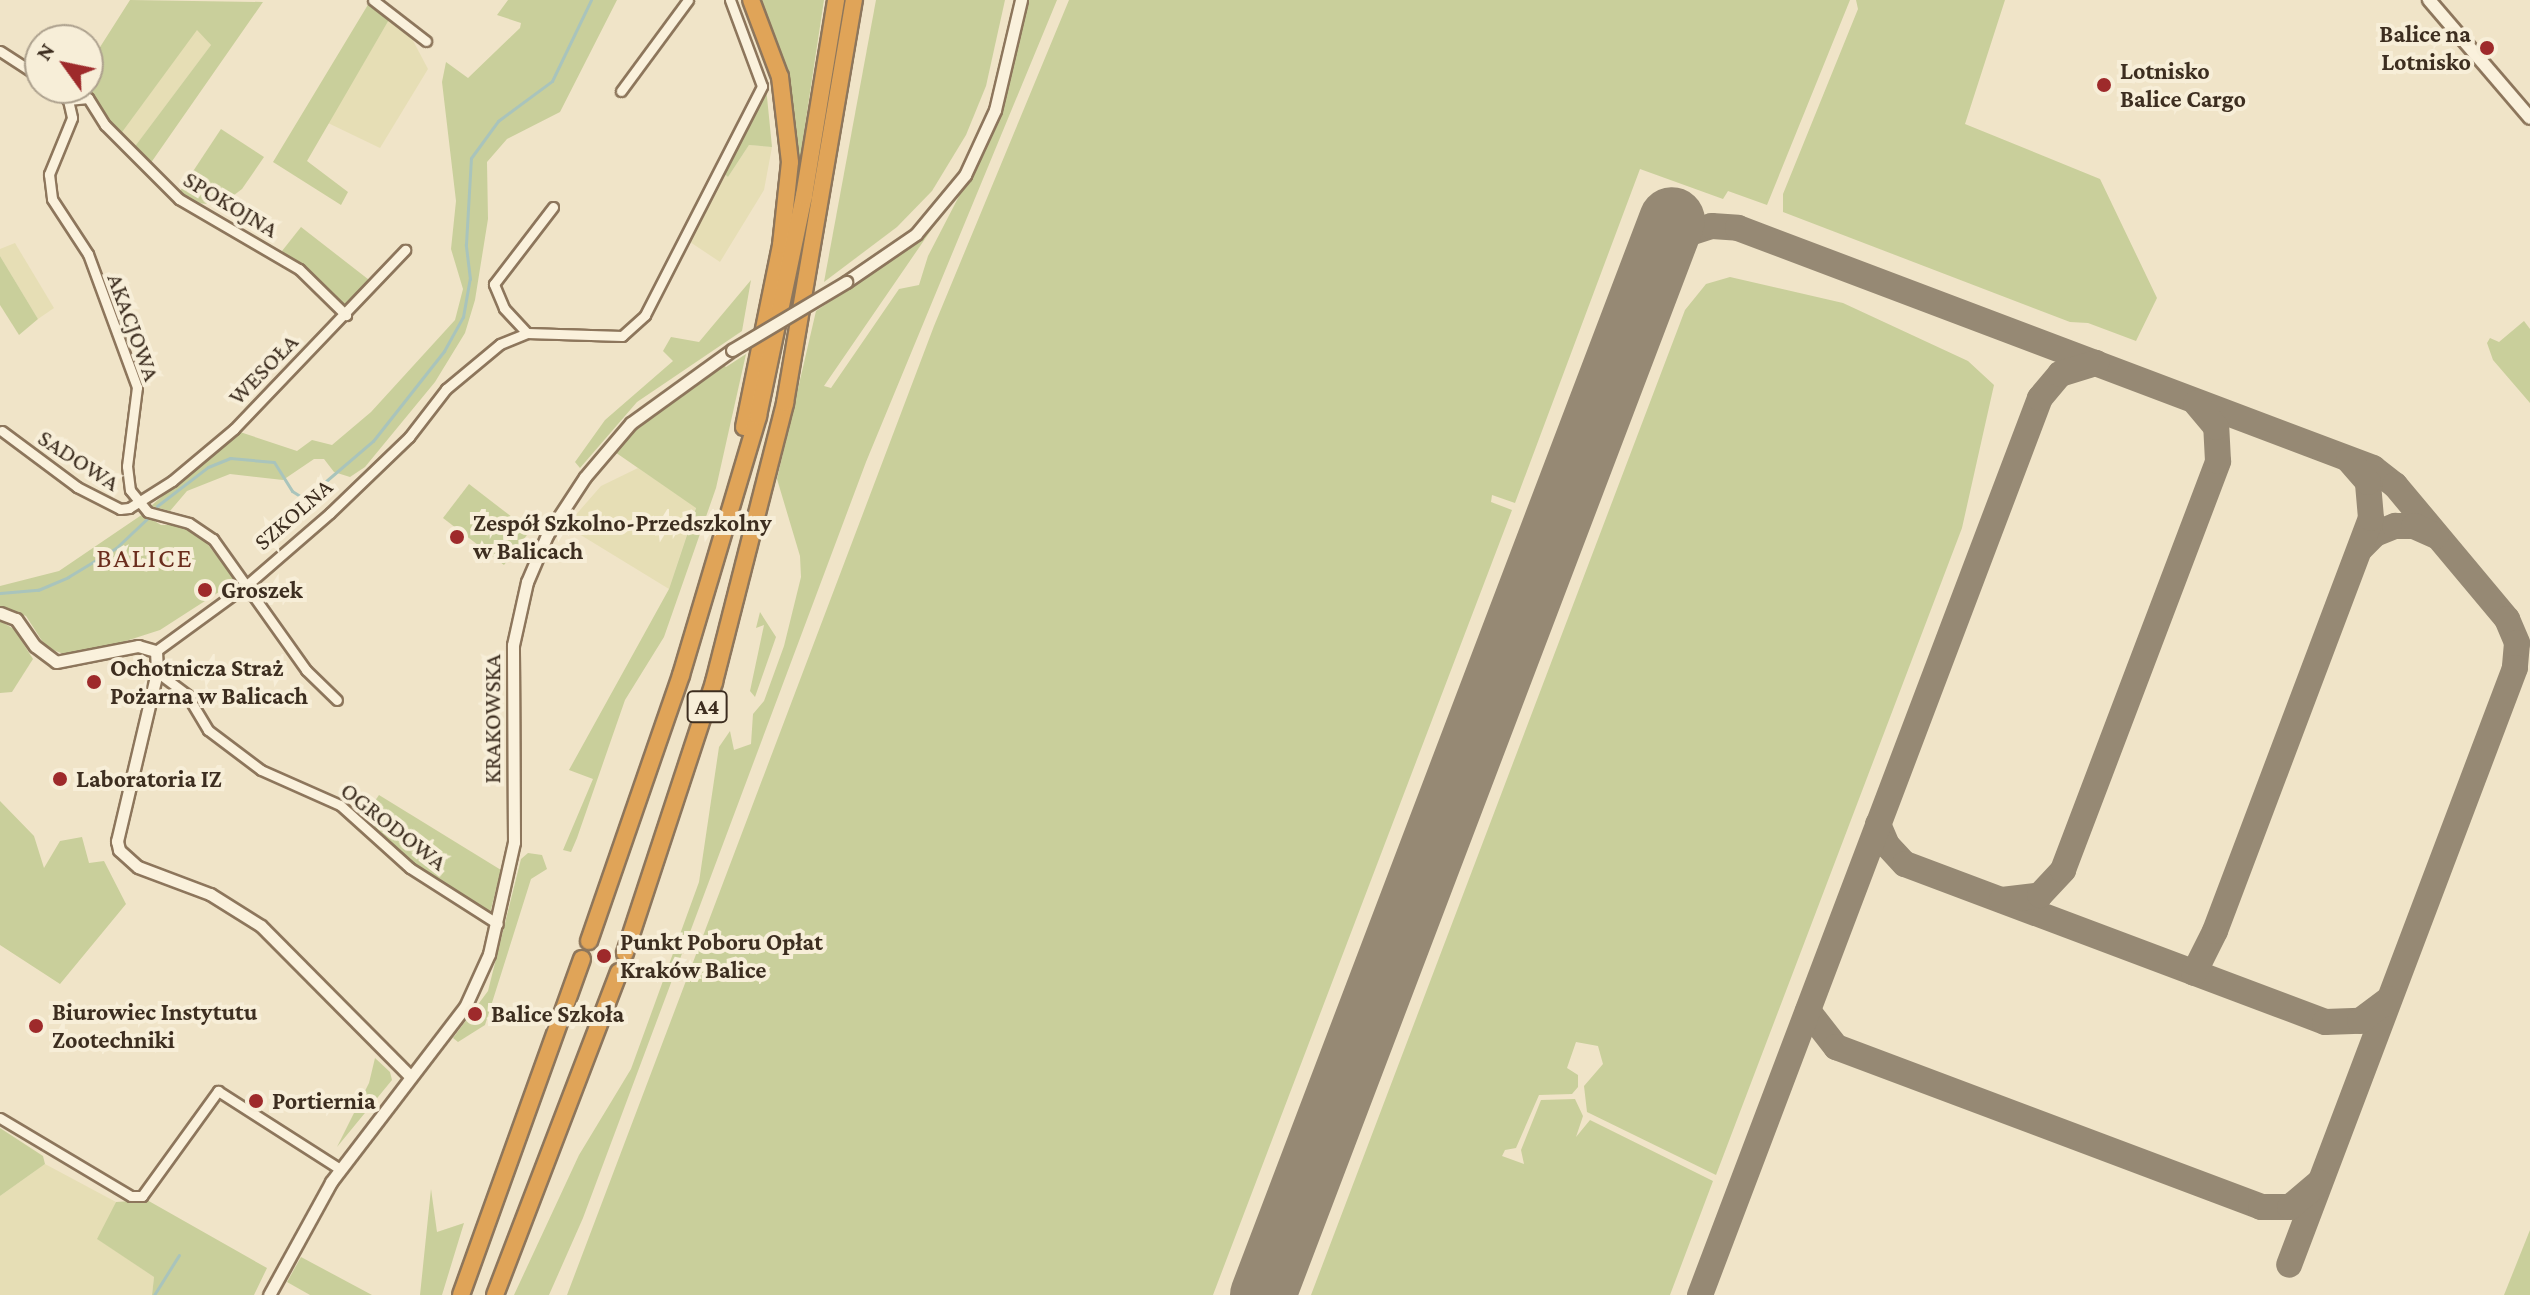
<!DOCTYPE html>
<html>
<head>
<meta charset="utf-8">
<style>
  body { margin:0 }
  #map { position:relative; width:2530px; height:1295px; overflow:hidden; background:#f0e4c8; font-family:"Crimson Pro",serif }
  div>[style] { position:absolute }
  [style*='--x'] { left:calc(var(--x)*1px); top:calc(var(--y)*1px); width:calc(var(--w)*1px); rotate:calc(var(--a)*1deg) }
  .farmland>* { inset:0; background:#e6deb5 }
  .green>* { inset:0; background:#c9cf9b }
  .stream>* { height:3px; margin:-1.5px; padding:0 1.5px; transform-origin:1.5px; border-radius:1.5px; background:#a9c4bc }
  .taxiway>* { height:26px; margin:-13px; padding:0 13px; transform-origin:13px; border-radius:13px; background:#968974 }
  .runway>* { height:66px; margin:-33px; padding:0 33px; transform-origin:33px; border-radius:33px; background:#968974 }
  .roads { filter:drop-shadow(2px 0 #8d765c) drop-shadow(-2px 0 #8d765c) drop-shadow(0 2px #8d765c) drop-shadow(0 -2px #8d765c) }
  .minor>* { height:9px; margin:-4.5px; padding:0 4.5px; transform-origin:4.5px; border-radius:4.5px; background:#faf1dc }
  .tertiary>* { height:11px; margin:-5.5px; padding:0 5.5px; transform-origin:5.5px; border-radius:5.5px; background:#faf1dc }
  .secondary>* { height:12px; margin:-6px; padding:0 6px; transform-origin:6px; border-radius:6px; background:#faf1dc }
  .motorway>* { height:16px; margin:-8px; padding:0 8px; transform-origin:8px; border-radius:8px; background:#e0a458 }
  .bridges { filter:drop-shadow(2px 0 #8d765c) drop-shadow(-2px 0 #8d765c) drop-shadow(0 2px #8d765c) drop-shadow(0 -2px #8d765c) }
  .tertiary-bridge>* { height:11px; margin:-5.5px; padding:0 5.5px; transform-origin:5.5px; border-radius:5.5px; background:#faf1dc }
  .dots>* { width:22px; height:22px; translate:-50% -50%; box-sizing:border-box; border:4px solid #f7eed8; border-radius:50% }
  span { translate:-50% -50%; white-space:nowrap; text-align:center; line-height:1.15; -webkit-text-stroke:8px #f7eed8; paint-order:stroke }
  .shield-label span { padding:2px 6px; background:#f7eed8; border:2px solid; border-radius:6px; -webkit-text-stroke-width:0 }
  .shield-label { font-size:22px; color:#3d2e20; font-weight:700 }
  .poi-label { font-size:24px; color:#3d2e20; font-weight:700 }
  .right { translate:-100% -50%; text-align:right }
  .left { translate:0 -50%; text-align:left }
  .street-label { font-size:24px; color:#3d2e20 }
  .quarter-label { font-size:28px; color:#6b2e1e; letter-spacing:2px }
  .north { position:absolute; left:24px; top:24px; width:80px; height:80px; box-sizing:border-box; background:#f7eed8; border:2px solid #ada18e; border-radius:50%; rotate:303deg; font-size:22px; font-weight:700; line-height:32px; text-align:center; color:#3d2e20 }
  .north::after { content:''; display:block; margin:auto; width:28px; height:36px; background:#9e2a2b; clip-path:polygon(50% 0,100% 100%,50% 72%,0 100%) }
</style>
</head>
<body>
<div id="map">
  <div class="farmland">
    <i style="clip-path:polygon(390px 18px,409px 33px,428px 69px,380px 148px,328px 123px)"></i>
    <i style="clip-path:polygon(197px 29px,211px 45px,133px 149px,120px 135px)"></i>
    <i style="clip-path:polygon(749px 145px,772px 147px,764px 190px,720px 262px,687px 240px,721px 171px,728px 177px)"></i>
    <i style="clip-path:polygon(15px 243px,54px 308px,38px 319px,0 256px,0 249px)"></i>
    <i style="clip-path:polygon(638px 468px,696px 507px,669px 589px,566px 526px,601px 486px)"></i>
    <i style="clip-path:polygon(45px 1164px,116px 1202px,98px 1239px,154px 1277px,152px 1295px,0 1295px,0 1196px)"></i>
  </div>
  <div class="green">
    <i style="clip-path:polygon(130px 0,263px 2px,148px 167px,133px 149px,211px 45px,197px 30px,120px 135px,88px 89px,72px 89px,88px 88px,88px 66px)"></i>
    <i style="clip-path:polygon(508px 0,617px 0,560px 112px,507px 139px,487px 162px,488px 219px,475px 300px,465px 333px,435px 382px,365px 467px,350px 477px,334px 472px,324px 459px,314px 459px,283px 480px,230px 474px,187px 491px,170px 511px,151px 506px,237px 431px,297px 451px,312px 440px,332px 445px,371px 412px,455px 320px,463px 289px,451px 249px,456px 201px,442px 82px,446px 62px,468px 78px,520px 28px,521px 23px,497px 15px)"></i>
    <i style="clip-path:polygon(757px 0,824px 0,799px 165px,790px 91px)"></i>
    <i style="clip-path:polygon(876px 0,1005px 0,986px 86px,966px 135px,932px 191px,897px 227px,824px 282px)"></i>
    <i style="clip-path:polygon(1026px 0,1057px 0,866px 462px,583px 1218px,549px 1295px,514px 1295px,579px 1155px,631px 1069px,699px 882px,719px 747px,730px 731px,734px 750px,751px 744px,753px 714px,764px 701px,784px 646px,801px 577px,800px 556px,777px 479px,816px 311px,904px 251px,938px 220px,824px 386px,831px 388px,899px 289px,919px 285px,928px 256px,1000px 117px)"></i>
    <i style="clip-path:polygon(1069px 0,1850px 0,1767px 205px,1728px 191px,1723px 199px,1640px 169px,1515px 503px,1492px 495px,1491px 502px,1512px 510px,1213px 1295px,567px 1295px,934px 326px)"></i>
    <i style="clip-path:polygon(1856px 0,2005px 0,1965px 124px,2100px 179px,2157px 298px,2136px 341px,2088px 323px,2070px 322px,1783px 212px,1783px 194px,1858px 9px)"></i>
    <i style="clip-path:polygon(369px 3px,390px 18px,307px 161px,348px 192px,341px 205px,273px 162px)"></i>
    <i style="clip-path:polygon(766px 87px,772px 147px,749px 145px,728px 177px,721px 171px)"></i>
    <i style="clip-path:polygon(221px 129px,264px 157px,242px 189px,221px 205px,196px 203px,178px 194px)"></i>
    <i style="clip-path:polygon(301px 227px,373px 283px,346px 309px,282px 251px)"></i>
    <i style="clip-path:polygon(0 256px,38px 319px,19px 335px,0 305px)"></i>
    <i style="clip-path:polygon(1730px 277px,1843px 303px,1968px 361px,1994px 385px,1962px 528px,1716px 1175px,1587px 1112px,1584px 1086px,1603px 1064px,1598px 1046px,1576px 1042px,1567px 1068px,1578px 1075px,1578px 1087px,1572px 1094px,1539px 1095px,1516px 1148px,1505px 1150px,1502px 1156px,1524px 1164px,1521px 1150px,1541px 1100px,1575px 1099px,1583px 1116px,1576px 1137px,1590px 1120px,1713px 1181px,1670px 1295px,1311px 1295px,1685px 310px,1706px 284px)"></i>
    <i style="clip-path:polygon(751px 280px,742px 331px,637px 402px,580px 468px,575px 462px,605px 420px,673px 361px,663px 351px,671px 337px,699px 342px)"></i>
    <i style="clip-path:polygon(2524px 321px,2530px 329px,2530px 403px,2493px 360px,2487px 343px,2490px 338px,2499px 342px)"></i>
    <i style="clip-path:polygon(746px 354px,716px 488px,664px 637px,625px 700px,577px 838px,571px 852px,563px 850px,593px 779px,569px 770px,669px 589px,696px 508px,612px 450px,637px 421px,722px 364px,726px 367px)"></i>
    <i style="clip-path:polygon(469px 484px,530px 531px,504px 565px,443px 518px)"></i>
    <i style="clip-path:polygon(143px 514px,161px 525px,183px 525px,198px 532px,236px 581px,160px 630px,73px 658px,46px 647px,26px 616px,0 607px,0 586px,59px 571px)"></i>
    <i style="clip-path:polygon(760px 612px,776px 637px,755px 697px,750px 691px,764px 625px,756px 628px)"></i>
    <i style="clip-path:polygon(0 621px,14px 629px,33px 659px,12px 692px,0 693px)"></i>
    <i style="clip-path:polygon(379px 795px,501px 870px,489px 917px,381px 839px,363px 818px)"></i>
    <i style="clip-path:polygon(0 801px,34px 836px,44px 868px,60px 841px,82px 837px,89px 863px,104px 861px,126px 904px,60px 984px,0 945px)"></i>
    <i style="clip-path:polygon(528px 853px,542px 855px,547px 869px,531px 879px,485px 1025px,458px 1042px,453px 1038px,488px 991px,521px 859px)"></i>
    <i style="clip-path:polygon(375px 1058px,390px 1072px,392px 1080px,337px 1147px,369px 1083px)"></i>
    <i style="clip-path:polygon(0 1128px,43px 1156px,45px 1164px,0 1196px)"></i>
    <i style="clip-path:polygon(431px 1189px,437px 1232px,464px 1223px,442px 1295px,420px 1295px)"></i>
    <i style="clip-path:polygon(147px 1200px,267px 1268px,254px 1295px,152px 1295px,154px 1277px,97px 1239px,116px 1202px)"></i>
    <i style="clip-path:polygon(2530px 1230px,2530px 1295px,2504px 1295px)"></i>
    <i style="clip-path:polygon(301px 1257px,372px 1295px,310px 1295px,287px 1282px)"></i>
  </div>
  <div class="stream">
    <i style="--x:157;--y:506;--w:64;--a:-37.4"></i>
    <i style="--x:208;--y:467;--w:24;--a:-22"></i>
    <i style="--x:230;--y:458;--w:44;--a:5.2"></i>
    <i style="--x:274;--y:462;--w:34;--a:58"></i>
    <i style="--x:292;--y:491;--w:15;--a:32"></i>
    <i style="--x:305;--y:499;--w:89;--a:-40.5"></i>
    <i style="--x:373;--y:441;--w:115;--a:-51.7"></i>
    <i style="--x:444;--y:351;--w:39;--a:-61"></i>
    <i style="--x:463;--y:317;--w:39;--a:-80"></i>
    <i style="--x:470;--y:279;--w:35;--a:-97"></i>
    <i style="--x:466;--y:244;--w:86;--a:-86.7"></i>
    <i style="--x:471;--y:158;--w:46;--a:-53.9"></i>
    <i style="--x:498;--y:121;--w:67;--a:-36.5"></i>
    <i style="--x:552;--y:81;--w:90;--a:-64.3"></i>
    <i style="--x:0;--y:593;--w:38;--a:-5"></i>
    <i style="--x:38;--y:590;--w:33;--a:-23"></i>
    <i style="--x:68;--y:577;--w:56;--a:-31.1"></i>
    <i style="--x:116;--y:548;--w:47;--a:-43.3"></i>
    <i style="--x:154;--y:1295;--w:47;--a:-58"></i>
  </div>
  <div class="taxiway">
    <i style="--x:1653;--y:266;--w:47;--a:-43.3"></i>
    <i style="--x:1687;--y:234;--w:26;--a:-18"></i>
    <i style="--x:1712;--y:226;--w:26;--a:4"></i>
    <i style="--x:1738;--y:228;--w:679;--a:20.7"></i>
    <i style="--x:2373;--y:468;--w:28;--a:38"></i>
    <i style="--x:2395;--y:485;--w:175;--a:50.1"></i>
    <i style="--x:2507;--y:619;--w:26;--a:67"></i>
    <i style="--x:2517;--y:643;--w:25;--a:95"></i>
    <i style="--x:2515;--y:668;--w:638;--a:110.73"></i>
    <i style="--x:2361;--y:548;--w:20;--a:-45"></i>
    <i style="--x:2375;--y:534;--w:22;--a:-22"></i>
    <i style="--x:2395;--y:526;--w:19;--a:0"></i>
    <i style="--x:2414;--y:526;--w:24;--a:24"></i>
    <i style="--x:1878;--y:824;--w:23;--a:67"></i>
    <i style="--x:1887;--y:845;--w:26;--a:47"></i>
    <i style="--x:1905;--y:864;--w:449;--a:20.6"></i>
    <i style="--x:2325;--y:1022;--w:35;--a:-2"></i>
    <i style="--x:2360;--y:1021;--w:36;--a:-37"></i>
    <i style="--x:2002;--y:900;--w:38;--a:-7"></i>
    <i style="--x:2040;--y:895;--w:34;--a:-47"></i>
    <i style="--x:2063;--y:870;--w:437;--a:-69.2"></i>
    <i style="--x:2218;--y:461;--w:34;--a:-93"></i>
    <i style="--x:2216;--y:427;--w:31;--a:-130"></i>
    <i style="--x:2194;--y:973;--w:47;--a:-63.4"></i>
    <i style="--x:2215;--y:931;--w:441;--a:-69.3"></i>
    <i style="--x:2371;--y:518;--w:36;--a:-95"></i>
    <i style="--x:2368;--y:482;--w:29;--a:-131"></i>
    <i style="--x:1808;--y:1011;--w:46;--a:52.1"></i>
    <i style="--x:1836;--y:1047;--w:454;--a:20.6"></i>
    <i style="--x:2261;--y:1207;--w:29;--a:0"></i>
    <i style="--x:2290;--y:1207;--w:38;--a:-40"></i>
    <i style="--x:1700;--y:1295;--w:959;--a:-69.24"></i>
    <i style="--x:2040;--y:398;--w:31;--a:-50"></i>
    <i style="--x:2060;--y:374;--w:38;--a:-17"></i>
  </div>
  <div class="runway">
    <i style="--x:1263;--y:1295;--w:1150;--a:-69.17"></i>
  </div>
  <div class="roads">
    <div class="minor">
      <i style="--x:373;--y:0;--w:67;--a:37.7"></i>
      <i style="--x:0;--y:51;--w:48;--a:33"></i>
      <i style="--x:56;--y:88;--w:17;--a:45"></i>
      <i style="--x:68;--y:100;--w:18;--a:77"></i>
      <i style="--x:72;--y:118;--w:61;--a:112.3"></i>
      <i style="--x:49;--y:174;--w:25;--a:83"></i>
      <i style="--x:52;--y:199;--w:66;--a:56.8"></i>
      <i style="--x:88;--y:254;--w:142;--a:69.8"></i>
      <i style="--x:137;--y:387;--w:80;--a:97.2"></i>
      <i style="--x:127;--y:466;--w:24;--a:83"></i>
      <i style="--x:130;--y:490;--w:28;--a:51"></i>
      <i style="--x:148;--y:512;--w:42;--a:15"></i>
      <i style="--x:189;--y:523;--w:29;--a:34"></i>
      <i style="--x:213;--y:539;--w:161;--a:54.6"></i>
      <i style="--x:306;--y:670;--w:43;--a:44.1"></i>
      <i style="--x:621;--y:91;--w:113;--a:-53.6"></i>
      <i style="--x:68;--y:100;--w:20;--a:-6"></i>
      <i style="--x:88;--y:98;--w:32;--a:58"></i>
      <i style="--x:105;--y:125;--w:105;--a:45"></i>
      <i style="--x:179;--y:199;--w:139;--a:30.3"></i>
      <i style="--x:299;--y:269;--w:66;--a:44.4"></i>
      <i style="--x:527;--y:333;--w:34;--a:-133"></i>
      <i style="--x:504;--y:308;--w:26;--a:-113"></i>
      <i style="--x:494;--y:284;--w:97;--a:-52.5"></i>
      <i style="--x:2;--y:431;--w:94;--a:36.7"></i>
      <i style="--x:77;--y:487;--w:48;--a:27.1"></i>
      <i style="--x:120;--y:509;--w:9;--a:-6"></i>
      <i style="--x:129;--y:508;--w:51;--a:-32.1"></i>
      <i style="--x:172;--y:481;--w:81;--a:-40"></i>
      <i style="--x:234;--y:429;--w:248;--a:-46.3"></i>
      <i style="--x:156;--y:651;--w:114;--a:-36.1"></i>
      <i style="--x:248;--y:584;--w:108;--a:-40.9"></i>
      <i style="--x:330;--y:513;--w:110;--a:-43.9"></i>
      <i style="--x:409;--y:437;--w:61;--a:-52.4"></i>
      <i style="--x:446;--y:389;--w:70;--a:-39.8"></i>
      <i style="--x:500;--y:344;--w:29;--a:-22"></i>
      <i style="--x:527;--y:333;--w:95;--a:1.8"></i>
      <i style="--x:622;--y:336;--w:31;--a:-42"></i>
      <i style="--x:645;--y:315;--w:257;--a:-62.9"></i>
      <i style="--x:762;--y:86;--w:92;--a:-110.4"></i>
      <i style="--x:157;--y:672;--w:38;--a:37"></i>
      <i style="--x:187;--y:695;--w:41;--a:59"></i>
      <i style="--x:208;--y:730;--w:66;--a:37"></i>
      <i style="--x:261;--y:770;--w:86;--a:23.9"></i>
      <i style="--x:340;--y:805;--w:94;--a:42"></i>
      <i style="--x:410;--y:868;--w:104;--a:32.5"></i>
      <i style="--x:0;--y:1118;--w:152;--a:30.8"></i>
      <i style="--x:131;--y:1196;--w:11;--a:0"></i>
      <i style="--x:142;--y:1196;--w:130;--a:-54.1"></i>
      <i style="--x:218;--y:1091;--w:145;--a:32.6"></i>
    </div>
    <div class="tertiary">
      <i style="--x:846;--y:282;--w:85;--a:-34.4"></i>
      <i style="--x:916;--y:234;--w:77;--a:-50.3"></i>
      <i style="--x:965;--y:175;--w:72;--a:-65.2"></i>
      <i style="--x:995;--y:110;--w:113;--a:-76.7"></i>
      <i style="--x:0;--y:613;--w:17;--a:21"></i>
      <i style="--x:16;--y:619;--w:33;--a:55"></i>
      <i style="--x:35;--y:646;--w:26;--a:37"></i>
      <i style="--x:56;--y:662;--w:84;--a:-11"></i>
      <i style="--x:138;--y:646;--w:19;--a:16"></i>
      <i style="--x:156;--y:651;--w:21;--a:87"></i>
      <i style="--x:157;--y:672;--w:174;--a:103.3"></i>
      <i style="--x:117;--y:841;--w:9;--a:77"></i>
      <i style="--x:119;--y:850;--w:25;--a:42"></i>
      <i style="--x:138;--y:867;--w:77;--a:20.6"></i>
      <i style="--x:210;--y:894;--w:60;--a:32.1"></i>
      <i style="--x:261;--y:926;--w:211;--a:45.2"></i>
      <i style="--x:269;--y:1295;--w:129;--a:-61.2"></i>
      <i style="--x:331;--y:1182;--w:220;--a:-52.6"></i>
      <i style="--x:465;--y:1007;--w:58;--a:-65.6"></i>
      <i style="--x:489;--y:954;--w:115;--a:-77.4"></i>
      <i style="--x:514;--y:842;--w:197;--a:-90.3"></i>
      <i style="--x:513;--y:645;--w:65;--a:-77.5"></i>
      <i style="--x:527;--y:582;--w:51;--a:-66.9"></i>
      <i style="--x:547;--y:535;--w:69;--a:-56.8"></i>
      <i style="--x:585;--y:477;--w:71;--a:-49.6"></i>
      <i style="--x:631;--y:423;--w:125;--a:-35.9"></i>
    </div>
    <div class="secondary">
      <i style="--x:2429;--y:0;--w:155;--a:49.4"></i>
    </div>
    <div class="motorway">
      <i style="--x:744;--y:427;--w:186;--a:-78.5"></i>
      <i style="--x:781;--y:245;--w:83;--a:-83.8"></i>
      <i style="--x:790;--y:162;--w:86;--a:-96.7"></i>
      <i style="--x:780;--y:77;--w:82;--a:-110.6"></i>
      <i style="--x:589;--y:941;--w:281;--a:-70.9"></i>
      <i style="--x:681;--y:675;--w:270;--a:-73.4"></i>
      <i style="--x:758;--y:416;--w:225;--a:-78.2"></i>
      <i style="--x:804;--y:196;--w:199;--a:-80.7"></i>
      <i style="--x:625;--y:953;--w:285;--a:-71.8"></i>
      <i style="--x:714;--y:682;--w:288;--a:-75.7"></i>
      <i style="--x:785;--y:403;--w:409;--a:-80.3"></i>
      <i style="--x:461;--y:1295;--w:357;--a:-70.2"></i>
      <i style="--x:495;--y:1295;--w:346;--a:-69"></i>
    </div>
  </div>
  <div class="bridges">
    <div class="tertiary-bridge">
      <i style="--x:732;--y:350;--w:133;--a:-30.8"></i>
    </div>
  </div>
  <div class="dots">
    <i style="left:2487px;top:48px;background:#9e2a2b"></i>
    <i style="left:2104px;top:85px;background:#9e2a2b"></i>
    <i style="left:457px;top:537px;background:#9e2a2b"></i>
    <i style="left:205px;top:590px;background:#9e2a2b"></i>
    <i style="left:94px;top:682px;background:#9e2a2b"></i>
    <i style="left:60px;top:779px;background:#9e2a2b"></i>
    <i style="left:604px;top:956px;background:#9e2a2b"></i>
    <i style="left:475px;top:1014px;background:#9e2a2b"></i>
    <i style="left:36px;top:1026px;background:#9e2a2b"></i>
    <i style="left:256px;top:1101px;background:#9e2a2b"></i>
  </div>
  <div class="shield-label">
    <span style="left:707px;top:707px">A4</span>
  </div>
  <div class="poi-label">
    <span class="right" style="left:2471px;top:48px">Balice na<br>Lotnisko</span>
    <span class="left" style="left:2120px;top:85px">Lotnisko<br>Balice Cargo</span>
    <span class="left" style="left:473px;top:537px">Zespół Szkolno-Przedszkolny<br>w Balicach</span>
    <span class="left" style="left:221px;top:590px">Groszek</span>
    <span class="left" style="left:110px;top:682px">Ochotnicza Straż<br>Pożarna w Balicach</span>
    <span class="left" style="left:76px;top:779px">Laboratoria IZ</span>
    <span class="left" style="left:620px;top:956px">Punkt Poboru Opłat<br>Kraków Balice</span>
    <span class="left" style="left:52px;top:1026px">Biurowiec Instytutu<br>Zootechniki</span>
    <span class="left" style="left:491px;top:1014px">Balice Szkoła</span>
    <span class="left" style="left:272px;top:1101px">Portiernia</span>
  </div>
  <div class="street-label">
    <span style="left:231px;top:204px;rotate:31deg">SPOKOJNA</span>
    <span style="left:134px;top:327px;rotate:70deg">AKACJOWA</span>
    <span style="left:263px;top:369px;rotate:-46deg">WESOŁA</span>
    <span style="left:79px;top:460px;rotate:33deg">SADOWA</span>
    <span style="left:293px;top:514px;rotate:-41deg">SZKOLNA</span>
    <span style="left:492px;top:719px;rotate:-90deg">KRAKOWSKA</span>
    <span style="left:394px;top:826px;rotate:38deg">OGRODOWA</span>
  </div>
  <div class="quarter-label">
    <span style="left:145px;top:558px">BALICE</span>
  </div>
  <div class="north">N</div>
</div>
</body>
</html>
